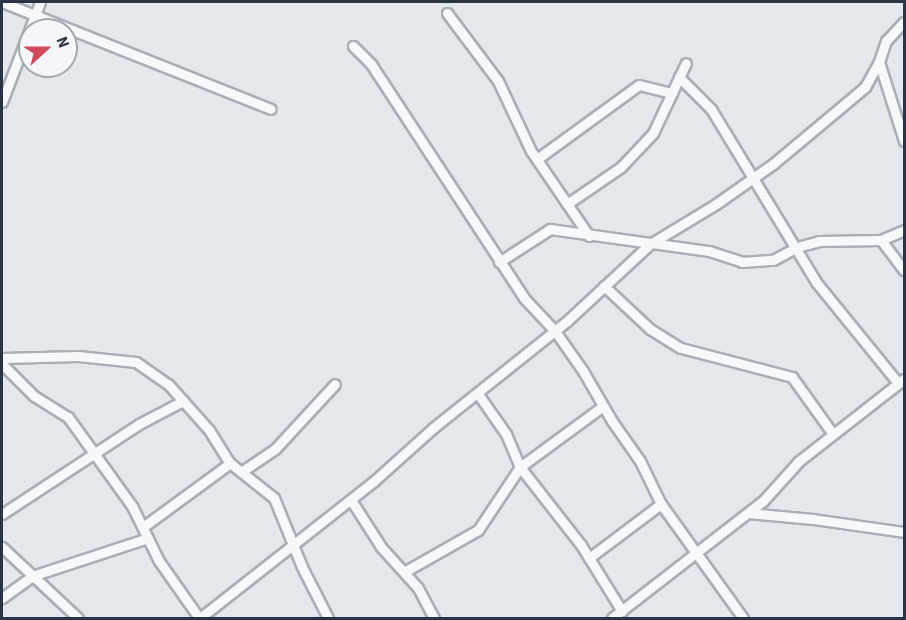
<!DOCTYPE html>
<html>
<head>
<meta charset="utf-8">
<style>
  body { margin:0 }
  #map { position:relative; width:906px; height:620px; overflow:hidden; background:#e4e7ec; font-family:"Source Sans 3",sans-serif }
  div>[style] { position:absolute }
  [style*='--x'] { left:calc(var(--x)*1px); top:calc(var(--y)*1px); width:calc(var(--w)*1px); rotate:calc(var(--a)*1deg) }
  .roads { filter:drop-shadow(2px 0 #a9aeb7) drop-shadow(-2px 0 #a9aeb7) drop-shadow(0 2px #a9aeb7) drop-shadow(0 -2px #a9aeb7) }
  .street>* { height:9px; margin:-4.5px; padding:0 4.5px; transform-origin:4.5px; border-radius:4.5px; background:#f7f8fa }
  span { translate:-50% -50%; white-space:nowrap; text-align:center; line-height:1.15; -webkit-text-stroke:4.5px #f4f6f9; paint-order:stroke }
  .frame { position:absolute; inset:0; border:3px solid #2b3445; pointer-events:none }
  .north { position:absolute; left:18px; top:18px; width:60px; height:60px; box-sizing:border-box; background:#f4f6f9; border:2px solid #a4a8b1; border-radius:50%; rotate:69deg; font-size:16px; font-weight:700; line-height:24px; text-align:center; color:#2b3445 }
  .north::after { content:''; display:block; margin:auto; width:21px; height:27px; background:#d1495b; clip-path:polygon(50% 0,100% 100%,50% 72%,0 100%) }
</style>
</head>
<body>
<div id="map">
  <div class="roads">
    <div class="street">
      <i style="--x:2;--y:2;--w:289;--a:21.7"></i>
      <i style="--x:447;--y:13;--w:85;--a:53.1"></i>
      <i style="--x:498;--y:81;--w:77;--a:64.8"></i>
      <i style="--x:531;--y:151;--w:103;--a:55.7"></i>
      <i style="--x:353;--y:46;--w:25;--a:45"></i>
      <i style="--x:371;--y:64;--w:280;--a:56.8"></i>
      <i style="--x:524;--y:298;--w:45;--a:46.8"></i>
      <i style="--x:555;--y:331;--w:49;--a:55"></i>
      <i style="--x:583;--y:371;--w:58;--a:59.9"></i>
      <i style="--x:612;--y:421;--w:49;--a:55"></i>
      <i style="--x:640;--y:461;--w:48;--a:64"></i>
      <i style="--x:661;--y:504;--w:140;--a:54.3"></i>
      <i style="--x:879;--y:62;--w:83;--a:72.4"></i>
      <i style="--x:679;--y:77;--w:45;--a:45"></i>
      <i style="--x:711;--y:109;--w:202;--a:58.7"></i>
      <i style="--x:816;--y:282;--w:130;--a:50.9"></i>
      <i style="--x:2;--y:102;--w:107;--a:-69.2"></i>
      <i style="--x:537;--y:159;--w:126;--a:-36"></i>
      <i style="--x:639;--y:85;--w:34;--a:14"></i>
      <i style="--x:567;--y:204;--w:65;--a:-34.4"></i>
      <i style="--x:621;--y:167;--w:47;--a:-46.7"></i>
      <i style="--x:653;--y:133;--w:77;--a:-64.8"></i>
      <i style="--x:881;--y:240;--w:38;--a:53"></i>
      <i style="--x:499;--y:262;--w:61;--a:-32.9"></i>
      <i style="--x:550;--y:229;--w:161;--a:7.9"></i>
      <i style="--x:709;--y:251;--w:35;--a:18"></i>
      <i style="--x:742;--y:262;--w:31;--a:-4"></i>
      <i style="--x:773;--y:260;--w:27;--a:-28"></i>
      <i style="--x:797;--y:247;--w:23;--a:-15"></i>
      <i style="--x:819;--y:241;--w:62;--a:-0.9"></i>
      <i style="--x:881;--y:240;--w:25;--a:-23"></i>
      <i style="--x:604;--y:286;--w:63;--a:43.1"></i>
      <i style="--x:650;--y:329;--w:36;--a:32"></i>
      <i style="--x:681;--y:348;--w:115;--a:14.6"></i>
      <i style="--x:792;--y:377;--w:70;--a:54.3"></i>
      <i style="--x:2;--y:358;--w:76;--a:-1.5"></i>
      <i style="--x:78;--y:356;--w:58;--a:5.9"></i>
      <i style="--x:136;--y:362;--w:39;--a:35"></i>
      <i style="--x:168;--y:384;--w:62;--a:48.3"></i>
      <i style="--x:209;--y:430;--w:39;--a:58"></i>
      <i style="--x:230;--y:463;--w:56;--a:38.5"></i>
      <i style="--x:274;--y:498;--w:74;--a:67.9"></i>
      <i style="--x:302;--y:567;--w:57;--a:63"></i>
      <i style="--x:2;--y:364;--w:45;--a:45"></i>
      <i style="--x:34;--y:396;--w:40;--a:32"></i>
      <i style="--x:68;--y:417;--w:110;--a:54.3"></i>
      <i style="--x:132;--y:506;--w:61;--a:63.9"></i>
      <i style="--x:159;--y:561;--w:70;--a:54.9"></i>
      <i style="--x:478;--y:394;--w:49;--a:55"></i>
      <i style="--x:506;--y:434;--w:36;--a:67"></i>
      <i style="--x:520;--y:467;--w:99;--a:52"></i>
      <i style="--x:581;--y:545;--w:78;--a:58.2"></i>
      <i style="--x:241;--y:472;--w:41;--a:-34.1"></i>
      <i style="--x:275;--y:449;--w:88;--a:-47.3"></i>
      <i style="--x:351;--y:500;--w:56;--a:57.4"></i>
      <i style="--x:381;--y:547;--w:55;--a:47.9"></i>
      <i style="--x:418;--y:588;--w:34;--a:62"></i>
      <i style="--x:748;--y:513;--w:65;--a:5.3"></i>
      <i style="--x:813;--y:519;--w:92;--a:8.1"></i>
      <i style="--x:2;--y:514;--w:164;--a:-33.3"></i>
      <i style="--x:139;--y:424;--w:50;--a:-27.6"></i>
      <i style="--x:143;--y:527;--w:108;--a:-36.3"></i>
      <i style="--x:2;--y:547;--w:104;--a:43.1"></i>
      <i style="--x:589;--y:558;--w:90;--a:-36.9"></i>
      <i style="--x:404;--y:572;--w:85;--a:-29.6"></i>
      <i style="--x:478;--y:530;--w:76;--a:-56.3"></i>
      <i style="--x:520;--y:467;--w:103;--a:-36.3"></i>
      <i style="--x:2;--y:598;--w:37;--a:-36"></i>
      <i style="--x:32;--y:576;--w:122;--a:-18.1"></i>
      <i style="--x:200;--y:618;--w:221;--a:-38.2"></i>
      <i style="--x:374;--y:481;--w:79;--a:-41.9"></i>
      <i style="--x:433;--y:428;--w:171;--a:-38.6"></i>
      <i style="--x:567;--y:321;--w:113;--a:-42.9"></i>
      <i style="--x:650;--y:244;--w:77;--a:-31.2"></i>
      <i style="--x:716;--y:204;--w:70;--a:-35.1"></i>
      <i style="--x:773;--y:164;--w:120;--a:-39.9"></i>
      <i style="--x:865;--y:87;--w:29;--a:-61"></i>
      <i style="--x:879;--y:62;--w:22;--a:-72"></i>
      <i style="--x:886;--y:41;--w:26;--a:-47"></i>
      <i style="--x:612;--y:618;--w:191;--a:-37.8"></i>
      <i style="--x:763;--y:501;--w:54;--a:-48"></i>
      <i style="--x:799;--y:461;--w:133;--a:-38"></i>
    </div>
  </div>
  <div class="frame"></div>
  <div class="north">N</div>
</div>
</body>
</html>
